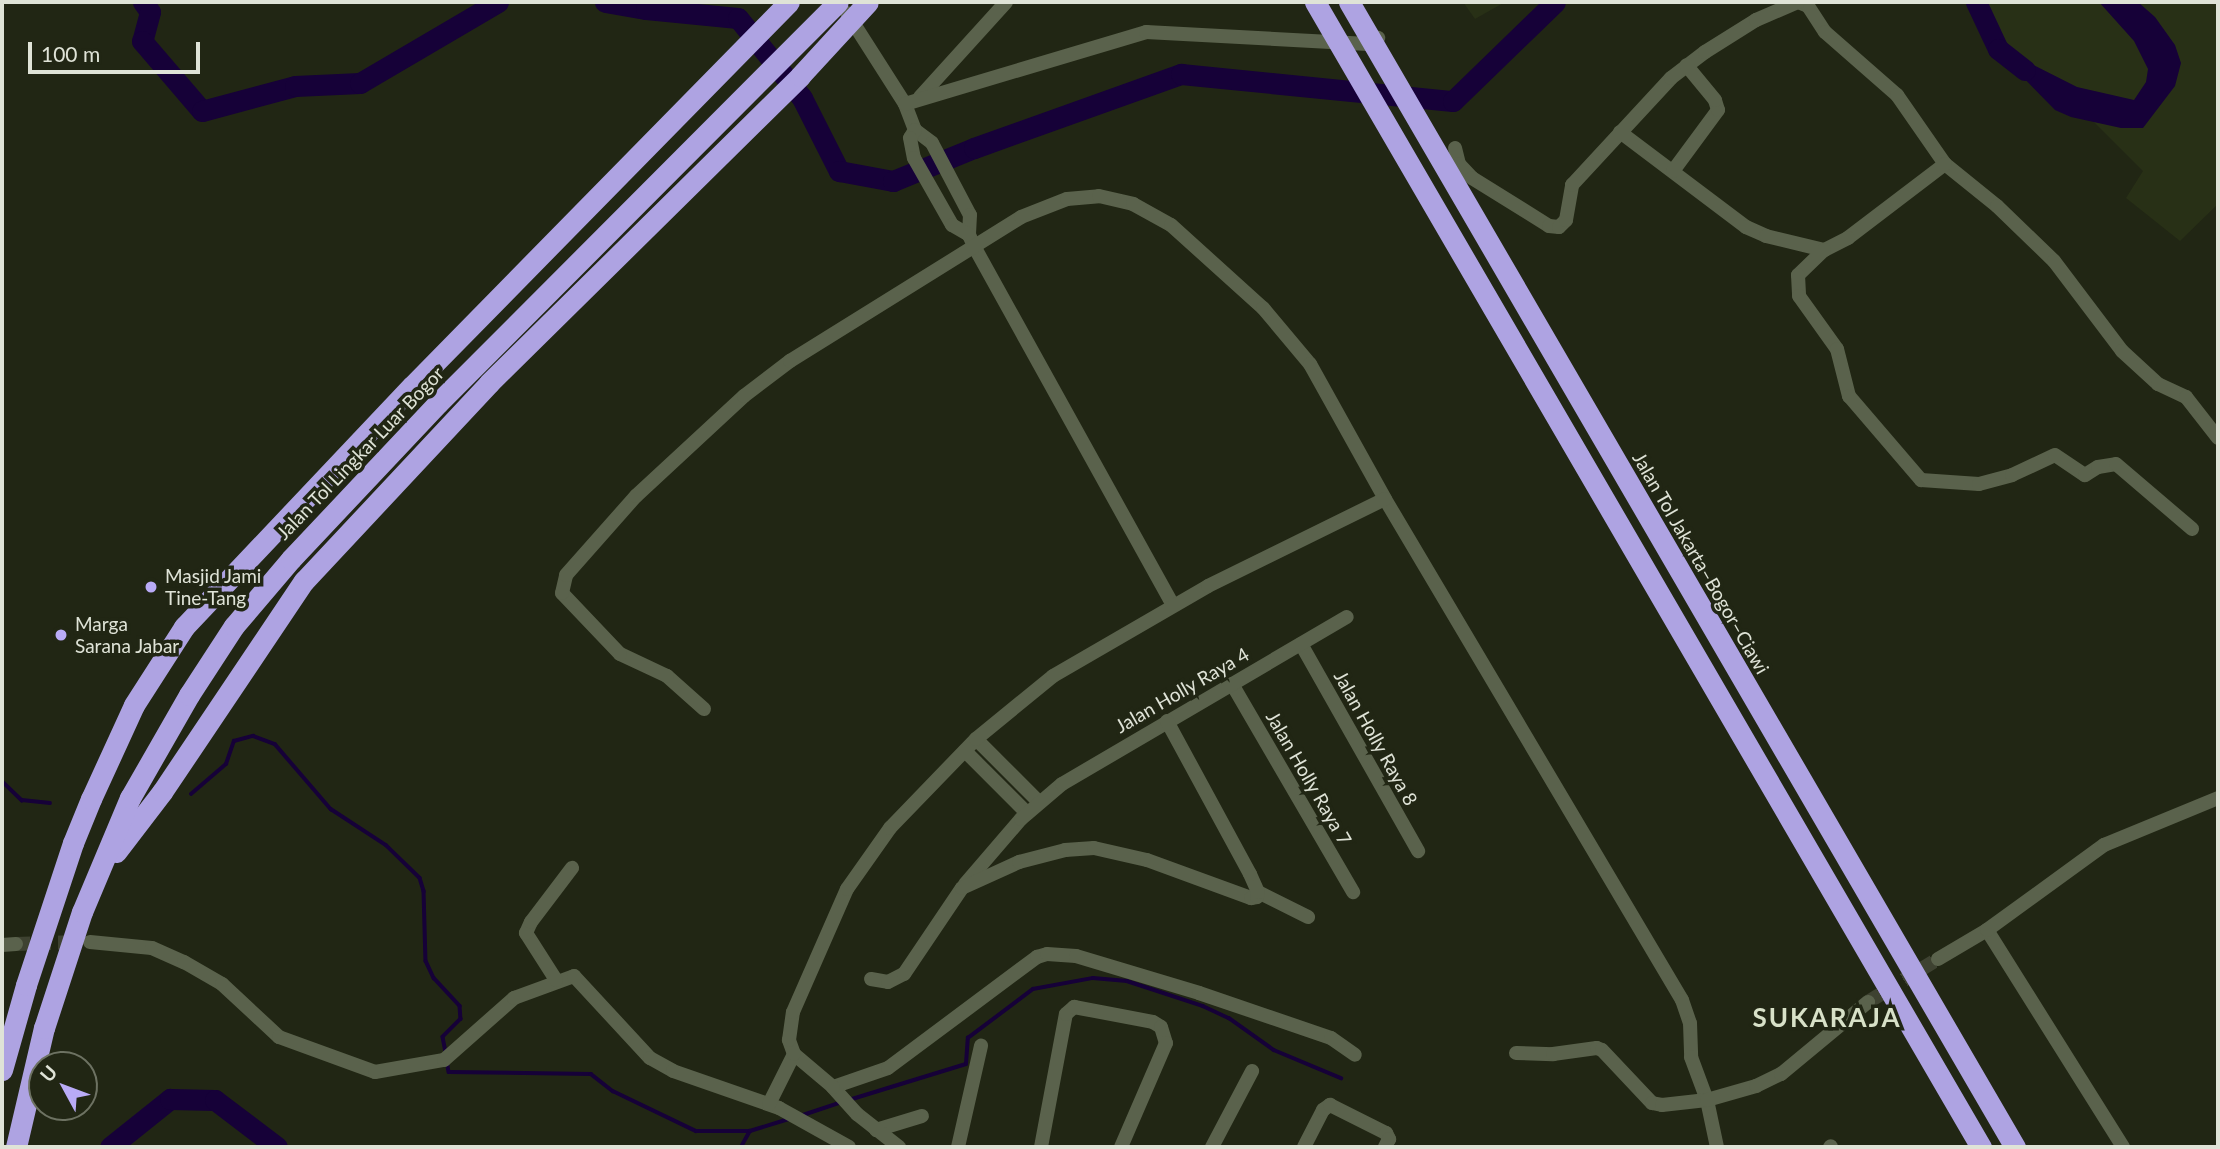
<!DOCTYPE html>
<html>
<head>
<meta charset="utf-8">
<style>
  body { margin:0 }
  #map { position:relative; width:2220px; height:1149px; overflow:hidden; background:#212614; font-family:Lato,sans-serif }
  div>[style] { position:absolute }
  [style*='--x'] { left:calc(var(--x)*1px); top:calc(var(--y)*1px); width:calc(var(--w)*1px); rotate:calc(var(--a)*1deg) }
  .built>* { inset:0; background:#283016 }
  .water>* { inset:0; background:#160138 }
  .stream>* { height:3.5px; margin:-1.75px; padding:0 1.75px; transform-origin:1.75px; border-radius:1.75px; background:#160138 }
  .river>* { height:21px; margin:-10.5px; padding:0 10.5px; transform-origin:10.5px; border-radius:10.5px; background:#160138 }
  .minor-tunnel>* { height:14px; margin-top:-7px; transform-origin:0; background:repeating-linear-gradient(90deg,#3e4231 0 14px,transparent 0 21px) }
  .minor>* { height:14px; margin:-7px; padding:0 7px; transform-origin:7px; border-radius:7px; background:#5a624c }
  .highway>* { height:21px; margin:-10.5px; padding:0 10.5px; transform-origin:10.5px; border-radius:10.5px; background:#aea3e2 }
  .dots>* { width:19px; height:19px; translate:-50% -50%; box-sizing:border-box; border:4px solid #212614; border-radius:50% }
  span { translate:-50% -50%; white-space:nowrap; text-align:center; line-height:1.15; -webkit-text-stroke:7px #212614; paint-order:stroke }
  .street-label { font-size:19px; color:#dfe3d7 }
  .poi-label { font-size:19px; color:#dfe3d7 }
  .left { translate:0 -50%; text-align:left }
  .district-label { font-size:26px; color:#d8e1c8; font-weight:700; letter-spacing:2px }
  .frame { position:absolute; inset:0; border:4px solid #dfe3d7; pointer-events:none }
  .north { position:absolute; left:28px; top:1051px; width:70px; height:70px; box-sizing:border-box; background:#212614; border:2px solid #6d7262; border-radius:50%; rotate:311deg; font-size:19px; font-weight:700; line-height:28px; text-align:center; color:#dfe3d7 }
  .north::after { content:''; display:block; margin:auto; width:24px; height:32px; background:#b9abf7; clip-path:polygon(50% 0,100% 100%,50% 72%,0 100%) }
  .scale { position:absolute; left:28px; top:42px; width:172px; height:32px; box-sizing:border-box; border:4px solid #dfe3d7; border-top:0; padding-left:9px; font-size:21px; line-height:24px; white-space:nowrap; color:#dfe3d7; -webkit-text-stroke:5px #212614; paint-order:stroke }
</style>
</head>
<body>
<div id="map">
  <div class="built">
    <i style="clip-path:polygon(1463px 2px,1505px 2px,1475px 19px)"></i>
    <i style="clip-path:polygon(1981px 2px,2218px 2px,2218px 204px,2180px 241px,2126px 198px,2143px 171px,2055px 83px,2004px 43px)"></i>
  </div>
  <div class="water">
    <i style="clip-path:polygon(2099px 2px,2138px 2px,2155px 17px,2175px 45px,2181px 63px,2175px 86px,2143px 128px,2121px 128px,2071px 117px,2055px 110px,2008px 62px,2003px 53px,2006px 51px,2077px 87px,2134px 100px,2146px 82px,2148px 69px,2134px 41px)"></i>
  </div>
  <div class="stream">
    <i style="--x:2;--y:781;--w:28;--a:44"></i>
    <i style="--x:22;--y:800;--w:28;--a:6"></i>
    <i style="--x:191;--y:794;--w:46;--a:-40.6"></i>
    <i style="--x:226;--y:764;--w:24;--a:-71"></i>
    <i style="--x:234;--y:741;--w:20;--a:-15"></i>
    <i style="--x:253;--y:736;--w:23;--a:20"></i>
    <i style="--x:275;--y:744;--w:86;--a:49.3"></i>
    <i style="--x:331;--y:809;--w:66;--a:33.2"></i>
    <i style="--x:386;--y:845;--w:47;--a:44.1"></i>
    <i style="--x:420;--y:878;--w:14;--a:73"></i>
    <i style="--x:424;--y:891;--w:70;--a:88.4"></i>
    <i style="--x:426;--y:961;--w:19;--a:65"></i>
    <i style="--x:434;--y:978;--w:38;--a:47"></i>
    <i style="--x:460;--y:1006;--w:13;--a:86"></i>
    <i style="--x:461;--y:1019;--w:25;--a:135"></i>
    <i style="--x:443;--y:1037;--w:15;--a:79"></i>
    <i style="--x:448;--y:1066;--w:6;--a:81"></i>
    <i style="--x:449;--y:1072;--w:142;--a:0.8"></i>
    <i style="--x:591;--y:1074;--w:28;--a:38"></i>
    <i style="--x:613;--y:1091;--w:92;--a:25.7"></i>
    <i style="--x:696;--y:1131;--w:54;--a:0"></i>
    <i style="--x:849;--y:1100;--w:122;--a:-17.1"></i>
    <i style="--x:966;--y:1064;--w:26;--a:-86"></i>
    <i style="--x:968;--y:1038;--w:81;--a:-37"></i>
    <i style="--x:1033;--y:989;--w:61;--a:-10.4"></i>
    <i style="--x:1093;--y:978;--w:34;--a:5"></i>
    <i style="--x:1127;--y:981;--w:80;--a:18.2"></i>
    <i style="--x:1203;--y:1006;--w:29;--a:25"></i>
    <i style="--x:1229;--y:1018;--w:55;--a:35.4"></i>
    <i style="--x:1274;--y:1050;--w:73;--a:22.7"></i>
    <i style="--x:803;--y:1115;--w:41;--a:-18.4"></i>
    <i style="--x:741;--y:1147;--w:18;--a:-61"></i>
    <i style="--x:750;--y:1131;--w:41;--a:-17.1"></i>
  </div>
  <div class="river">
    <i style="--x:143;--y:2;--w:12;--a:55"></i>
    <i style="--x:150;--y:12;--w:30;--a:105"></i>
    <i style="--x:142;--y:41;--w:92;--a:49.4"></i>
    <i style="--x:202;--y:111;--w:96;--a:-15"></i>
    <i style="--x:295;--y:86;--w:65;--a:-2.6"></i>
    <i style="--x:360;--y:83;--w:160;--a:-30.4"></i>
    <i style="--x:605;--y:2;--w:42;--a:9.7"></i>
    <i style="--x:646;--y:9;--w:92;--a:5.6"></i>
    <i style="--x:738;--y:18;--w:102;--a:51.3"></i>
    <i style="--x:802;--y:98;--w:82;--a:63.1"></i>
    <i style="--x:839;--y:171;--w:55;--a:10.5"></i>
    <i style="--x:893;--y:181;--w:87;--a:-22.2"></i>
    <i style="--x:974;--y:148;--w:220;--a:-19.7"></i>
    <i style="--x:1181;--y:74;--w:273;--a:5.7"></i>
    <i style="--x:1453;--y:101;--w:142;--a:-44.1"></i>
    <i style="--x:1976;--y:2;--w:52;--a:64.9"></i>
    <i style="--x:1998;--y:49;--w:34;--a:38"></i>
    <i style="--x:110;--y:1147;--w:77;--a:-38.7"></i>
    <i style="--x:170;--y:1099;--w:45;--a:1.3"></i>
    <i style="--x:215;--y:1100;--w:78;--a:37.2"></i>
  </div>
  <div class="minor-tunnel">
    <i style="--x:16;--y:944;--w:62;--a:-1.8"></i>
    <i style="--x:1868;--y:1002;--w:82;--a:-31.6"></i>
  </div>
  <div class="minor">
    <i style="--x:1798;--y:2;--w:11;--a:22"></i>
    <i style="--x:1808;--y:6;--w:31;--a:57"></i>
    <i style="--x:1825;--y:32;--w:96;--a:41.2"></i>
    <i style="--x:1897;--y:95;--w:84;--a:55.2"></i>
    <i style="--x:1945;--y:164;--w:67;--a:38.9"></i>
    <i style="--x:1997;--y:206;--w:79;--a:44"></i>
    <i style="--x:2054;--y:261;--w:113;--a:52.9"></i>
    <i style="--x:2122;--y:351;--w:49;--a:42.5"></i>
    <i style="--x:2158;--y:384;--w:31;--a:25"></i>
    <i style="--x:2186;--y:397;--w:52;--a:52"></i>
    <i style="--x:847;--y:13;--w:108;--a:57.5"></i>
    <i style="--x:905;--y:104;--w:28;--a:69"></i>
    <i style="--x:915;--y:130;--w:21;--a:37"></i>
    <i style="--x:932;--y:143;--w:81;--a:62.2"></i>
    <i style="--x:970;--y:215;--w:20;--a:93"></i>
    <i style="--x:969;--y:235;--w:14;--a:65"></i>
    <i style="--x:975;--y:248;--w:408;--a:61"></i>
    <i style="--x:920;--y:97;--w:128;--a:-47.8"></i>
    <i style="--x:905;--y:104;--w:252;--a:-16.6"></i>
    <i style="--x:1146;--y:32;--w:222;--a:3.1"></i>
    <i style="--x:1368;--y:44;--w:12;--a:-31"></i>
    <i style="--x:915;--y:130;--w:9;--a:122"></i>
    <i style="--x:910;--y:138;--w:20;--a:79"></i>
    <i style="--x:914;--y:158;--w:77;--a:60.4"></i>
    <i style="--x:952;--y:225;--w:20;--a:30"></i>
    <i style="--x:1620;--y:132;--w:158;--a:37"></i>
    <i style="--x:1746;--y:227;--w:22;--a:24"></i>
    <i style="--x:1766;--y:236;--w:60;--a:13.6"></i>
    <i style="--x:1455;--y:148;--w:16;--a:76"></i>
    <i style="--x:1459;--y:164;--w:19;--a:47"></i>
    <i style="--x:1472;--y:178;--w:91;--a:31.9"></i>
    <i style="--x:1549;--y:226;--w:10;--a:6"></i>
    <i style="--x:1559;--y:227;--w:10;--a:-45"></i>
    <i style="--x:1566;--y:220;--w:36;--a:-80"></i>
    <i style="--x:1572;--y:185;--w:146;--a:-47.2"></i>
    <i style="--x:1671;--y:78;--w:43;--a:-37.4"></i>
    <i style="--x:1705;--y:52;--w:60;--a:-32.1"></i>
    <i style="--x:1756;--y:20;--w:46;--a:-23.2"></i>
    <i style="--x:1945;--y:164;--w:122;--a:142.7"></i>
    <i style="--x:1848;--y:238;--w:27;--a:153"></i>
    <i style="--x:1824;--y:250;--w:36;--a:136"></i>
    <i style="--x:1798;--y:275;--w:21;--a:87"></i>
    <i style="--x:1799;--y:296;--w:65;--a:54.4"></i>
    <i style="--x:1837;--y:349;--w:49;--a:75.7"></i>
    <i style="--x:1849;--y:396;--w:111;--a:49.4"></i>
    <i style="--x:1921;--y:480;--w:58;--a:3.9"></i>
    <i style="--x:1979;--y:484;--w:34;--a:-15"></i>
    <i style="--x:2012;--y:475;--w:47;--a:-24.9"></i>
    <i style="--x:2055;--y:455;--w:36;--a:34"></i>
    <i style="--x:2085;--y:475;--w:15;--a:-32"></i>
    <i style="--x:2098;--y:467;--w:18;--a:-9"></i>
    <i style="--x:2116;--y:464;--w:100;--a:40.5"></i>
    <i style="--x:1673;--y:171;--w:76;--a:-53.6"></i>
    <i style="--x:1718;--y:110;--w:10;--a:-107"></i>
    <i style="--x:1715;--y:100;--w:45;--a:-129.6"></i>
    <i style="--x:1301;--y:644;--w:238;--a:60.5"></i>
    <i style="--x:1232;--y:684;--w:241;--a:59.8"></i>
    <i style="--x:704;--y:709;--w:50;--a:-138.3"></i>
    <i style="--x:667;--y:676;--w:52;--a:-154.9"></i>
    <i style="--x:620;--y:654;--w:84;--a:-133.6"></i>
    <i style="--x:562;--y:593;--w:18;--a:-77"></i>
    <i style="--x:566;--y:575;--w:106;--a:-48.5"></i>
    <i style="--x:636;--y:496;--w:147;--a:-42.8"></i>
    <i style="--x:744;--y:396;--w:58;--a:-37.3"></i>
    <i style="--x:790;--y:361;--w:272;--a:-31.9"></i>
    <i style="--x:1021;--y:217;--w:49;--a:-21.4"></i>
    <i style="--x:1067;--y:199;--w:32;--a:-5"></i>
    <i style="--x:1099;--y:196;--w:35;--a:13"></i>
    <i style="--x:1133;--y:204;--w:43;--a:28.9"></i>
    <i style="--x:1171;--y:225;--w:124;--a:42.1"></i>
    <i style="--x:1263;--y:308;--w:73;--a:50"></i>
    <i style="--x:1310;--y:364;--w:154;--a:60.9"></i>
    <i style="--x:1385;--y:499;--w:582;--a:59.34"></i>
    <i style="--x:1682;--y:1000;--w:24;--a:71"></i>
    <i style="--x:1690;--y:1023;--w:34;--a:88"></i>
    <i style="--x:1691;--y:1057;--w:46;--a:69.6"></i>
    <i style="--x:1707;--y:1100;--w:48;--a:78"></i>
    <i style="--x:976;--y:739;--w:89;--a:45"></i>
    <i style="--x:965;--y:751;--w:88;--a:45"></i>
    <i style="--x:965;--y:884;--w:86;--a:-49.3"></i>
    <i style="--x:1021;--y:819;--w:54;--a:-40.5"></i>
    <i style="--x:1062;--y:784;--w:330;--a:-30.4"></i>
    <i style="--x:1258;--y:892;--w:56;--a:26.6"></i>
    <i style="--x:1987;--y:930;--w:256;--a:57.9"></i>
    <i style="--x:90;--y:942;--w:62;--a:5.5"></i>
    <i style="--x:152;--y:948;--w:35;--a:24"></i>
    <i style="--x:184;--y:962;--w:44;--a:30.1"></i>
    <i style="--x:222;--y:984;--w:78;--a:42.9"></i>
    <i style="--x:279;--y:1037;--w:102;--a:20"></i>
    <i style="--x:375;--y:1072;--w:70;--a:-9.9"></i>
    <i style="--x:444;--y:1060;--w:94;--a:-41.5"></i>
    <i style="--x:514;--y:998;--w:64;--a:-20.1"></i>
    <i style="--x:574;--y:976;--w:112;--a:47.2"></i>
    <i style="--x:650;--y:1058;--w:26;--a:29"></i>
    <i style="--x:673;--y:1071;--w:112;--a:19.2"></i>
    <i style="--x:779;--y:1108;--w:80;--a:29.1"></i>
    <i style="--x:2;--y:945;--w:14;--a:-4"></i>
    <i style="--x:1938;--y:959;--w:57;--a:-30.6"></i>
    <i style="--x:1987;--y:930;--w:145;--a:-36"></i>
    <i style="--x:2104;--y:845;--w:123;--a:-22.4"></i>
    <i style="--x:871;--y:979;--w:17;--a:10"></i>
    <i style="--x:888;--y:982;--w:18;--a:-27"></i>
    <i style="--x:904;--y:974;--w:104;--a:-56"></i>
    <i style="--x:962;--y:888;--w:63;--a:-24.5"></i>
    <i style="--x:1019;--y:862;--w:48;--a:-14.6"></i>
    <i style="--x:1065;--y:850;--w:29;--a:-4"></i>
    <i style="--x:1094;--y:848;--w:54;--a:12.8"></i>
    <i style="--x:1147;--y:860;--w:111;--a:20.1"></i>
    <i style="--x:1251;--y:898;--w:6;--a:-9"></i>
    <i style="--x:1257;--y:897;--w:5;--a:-79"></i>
    <i style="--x:1258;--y:892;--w:20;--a:-114"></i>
    <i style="--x:1250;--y:874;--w:174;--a:-118.5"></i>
    <i style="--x:556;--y:980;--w:56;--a:-122.6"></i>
    <i style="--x:526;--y:933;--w:12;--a:-66"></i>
    <i style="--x:531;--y:922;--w:68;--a:-52.8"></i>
    <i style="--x:1516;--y:1053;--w:37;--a:2"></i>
    <i style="--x:1553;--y:1054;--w:44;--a:-7.8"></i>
    <i style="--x:1597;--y:1048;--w:5;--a:22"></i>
    <i style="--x:1602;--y:1050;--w:73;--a:46.7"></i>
    <i style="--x:1652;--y:1103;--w:10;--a:11"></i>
    <i style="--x:1662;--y:1105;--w:45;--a:-6.3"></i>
    <i style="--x:1707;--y:1100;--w:51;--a:-15.9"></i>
    <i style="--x:1756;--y:1086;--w:28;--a:-26"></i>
    <i style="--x:1781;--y:1074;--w:113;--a:-39.6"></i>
    <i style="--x:833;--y:1087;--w:58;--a:-19.1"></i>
    <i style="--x:888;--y:1068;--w:186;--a:-36.7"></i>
    <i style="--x:1037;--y:957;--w:10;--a:-17"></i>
    <i style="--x:1047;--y:954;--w:29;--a:4"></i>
    <i style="--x:1076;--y:956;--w:128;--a:16.7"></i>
    <i style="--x:1199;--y:993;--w:139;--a:18.8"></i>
    <i style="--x:1331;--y:1038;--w:29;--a:35"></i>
    <i style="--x:769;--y:1104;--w:56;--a:-63.4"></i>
    <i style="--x:876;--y:1130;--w:48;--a:-16.9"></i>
    <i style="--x:899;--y:1147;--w:53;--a:-141.8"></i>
    <i style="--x:857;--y:1114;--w:36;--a:-132"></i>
    <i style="--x:833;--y:1087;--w:51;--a:-139.8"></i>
    <i style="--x:794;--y:1054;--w:15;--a:-110"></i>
    <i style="--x:789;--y:1040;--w:28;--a:-82"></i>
    <i style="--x:793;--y:1012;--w:134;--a:-66.3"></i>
    <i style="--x:847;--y:889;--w:75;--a:-54.8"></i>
    <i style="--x:890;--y:828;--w:124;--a:-46"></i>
    <i style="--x:976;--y:739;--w:99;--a:-39.3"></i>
    <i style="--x:1053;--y:676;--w:179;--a:-30.1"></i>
    <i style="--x:1208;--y:586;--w:197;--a:-26.2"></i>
    <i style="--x:958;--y:1147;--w:104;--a:-77.2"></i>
    <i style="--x:1041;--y:1147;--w:135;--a:-79.4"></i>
    <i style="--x:1066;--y:1014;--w:11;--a:-41"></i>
    <i style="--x:1074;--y:1007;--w:80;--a:10.8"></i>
    <i style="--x:1153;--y:1022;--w:9;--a:32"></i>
    <i style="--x:1161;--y:1027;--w:17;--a:73"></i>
    <i style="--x:1166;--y:1043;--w:113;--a:113.4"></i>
    <i style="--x:1212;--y:1147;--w:86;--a:-62.2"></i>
    <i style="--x:1304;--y:1147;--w:42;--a:-62.8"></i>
    <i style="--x:1323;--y:1110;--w:9;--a:-36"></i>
    <i style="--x:1330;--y:1105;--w:63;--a:26.6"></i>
    <i style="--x:1386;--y:1133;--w:7;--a:63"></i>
    <i style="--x:1389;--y:1139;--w:9;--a:117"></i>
    <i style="--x:1830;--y:1147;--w:1;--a:-45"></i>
  </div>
  <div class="highway">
    <i style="--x:1315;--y:2;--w:1325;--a:59.82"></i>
    <i style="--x:1349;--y:2;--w:1325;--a:59.82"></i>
    <i style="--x:116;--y:852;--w:76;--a:-52.5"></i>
    <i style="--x:162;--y:792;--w:254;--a:-56.1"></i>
    <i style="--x:304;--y:581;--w:271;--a:-46.9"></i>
    <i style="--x:489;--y:383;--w:437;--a:-44.6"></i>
    <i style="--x:800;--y:76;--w:100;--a:-47.4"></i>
    <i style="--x:2;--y:1070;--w:88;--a:-74.2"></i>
    <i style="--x:26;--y:985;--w:150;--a:-71.7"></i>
    <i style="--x:73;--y:843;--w:48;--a:-67.8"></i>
    <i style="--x:91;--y:799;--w:103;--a:-65.4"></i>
    <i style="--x:134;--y:705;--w:93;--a:-57.3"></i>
    <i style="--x:184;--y:627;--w:332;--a:-46.6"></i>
    <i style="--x:412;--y:386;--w:538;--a:-45.53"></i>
    <i style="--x:16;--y:1147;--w:122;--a:-76.8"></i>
    <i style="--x:44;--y:1028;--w:122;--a:-71.9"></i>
    <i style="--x:82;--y:912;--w:124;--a:-67.2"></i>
    <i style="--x:130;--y:798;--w:119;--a:-60.2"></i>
    <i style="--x:189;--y:695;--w:82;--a:-56.9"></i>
    <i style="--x:234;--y:626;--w:88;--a:-49.6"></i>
    <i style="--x:291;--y:559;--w:214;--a:-46.7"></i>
    <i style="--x:438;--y:403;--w:566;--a:-45.07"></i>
  </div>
  <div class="dots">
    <i style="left:151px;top:587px;background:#b9abf7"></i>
    <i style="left:61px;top:635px;background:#b9abf7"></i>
  </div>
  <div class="street-label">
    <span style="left:360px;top:453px;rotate:-46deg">Jalan Tol Lingkar Luar Bogor</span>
    <span style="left:1701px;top:563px;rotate:60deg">Jalan Tol Jakarta–Bogor–Ciawi</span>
    <span style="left:1182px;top:690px;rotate:-30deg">Jalan Holly Raya 4</span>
    <span style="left:1376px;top:738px;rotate:61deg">Jalan Holly Raya 8</span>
    <span style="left:1309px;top:778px;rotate:60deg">Jalan Holly Raya 7</span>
  </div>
  <div class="poi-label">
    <span class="left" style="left:165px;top:587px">Masjid Jami<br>Tine-Tang</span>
    <span class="left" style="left:75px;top:635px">Marga<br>Sarana Jabar</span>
  </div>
  <div class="district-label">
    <span style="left:1827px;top:1018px">SUKARAJA</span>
  </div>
  <div class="frame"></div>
  <div class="north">U</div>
  <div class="scale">100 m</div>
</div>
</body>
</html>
